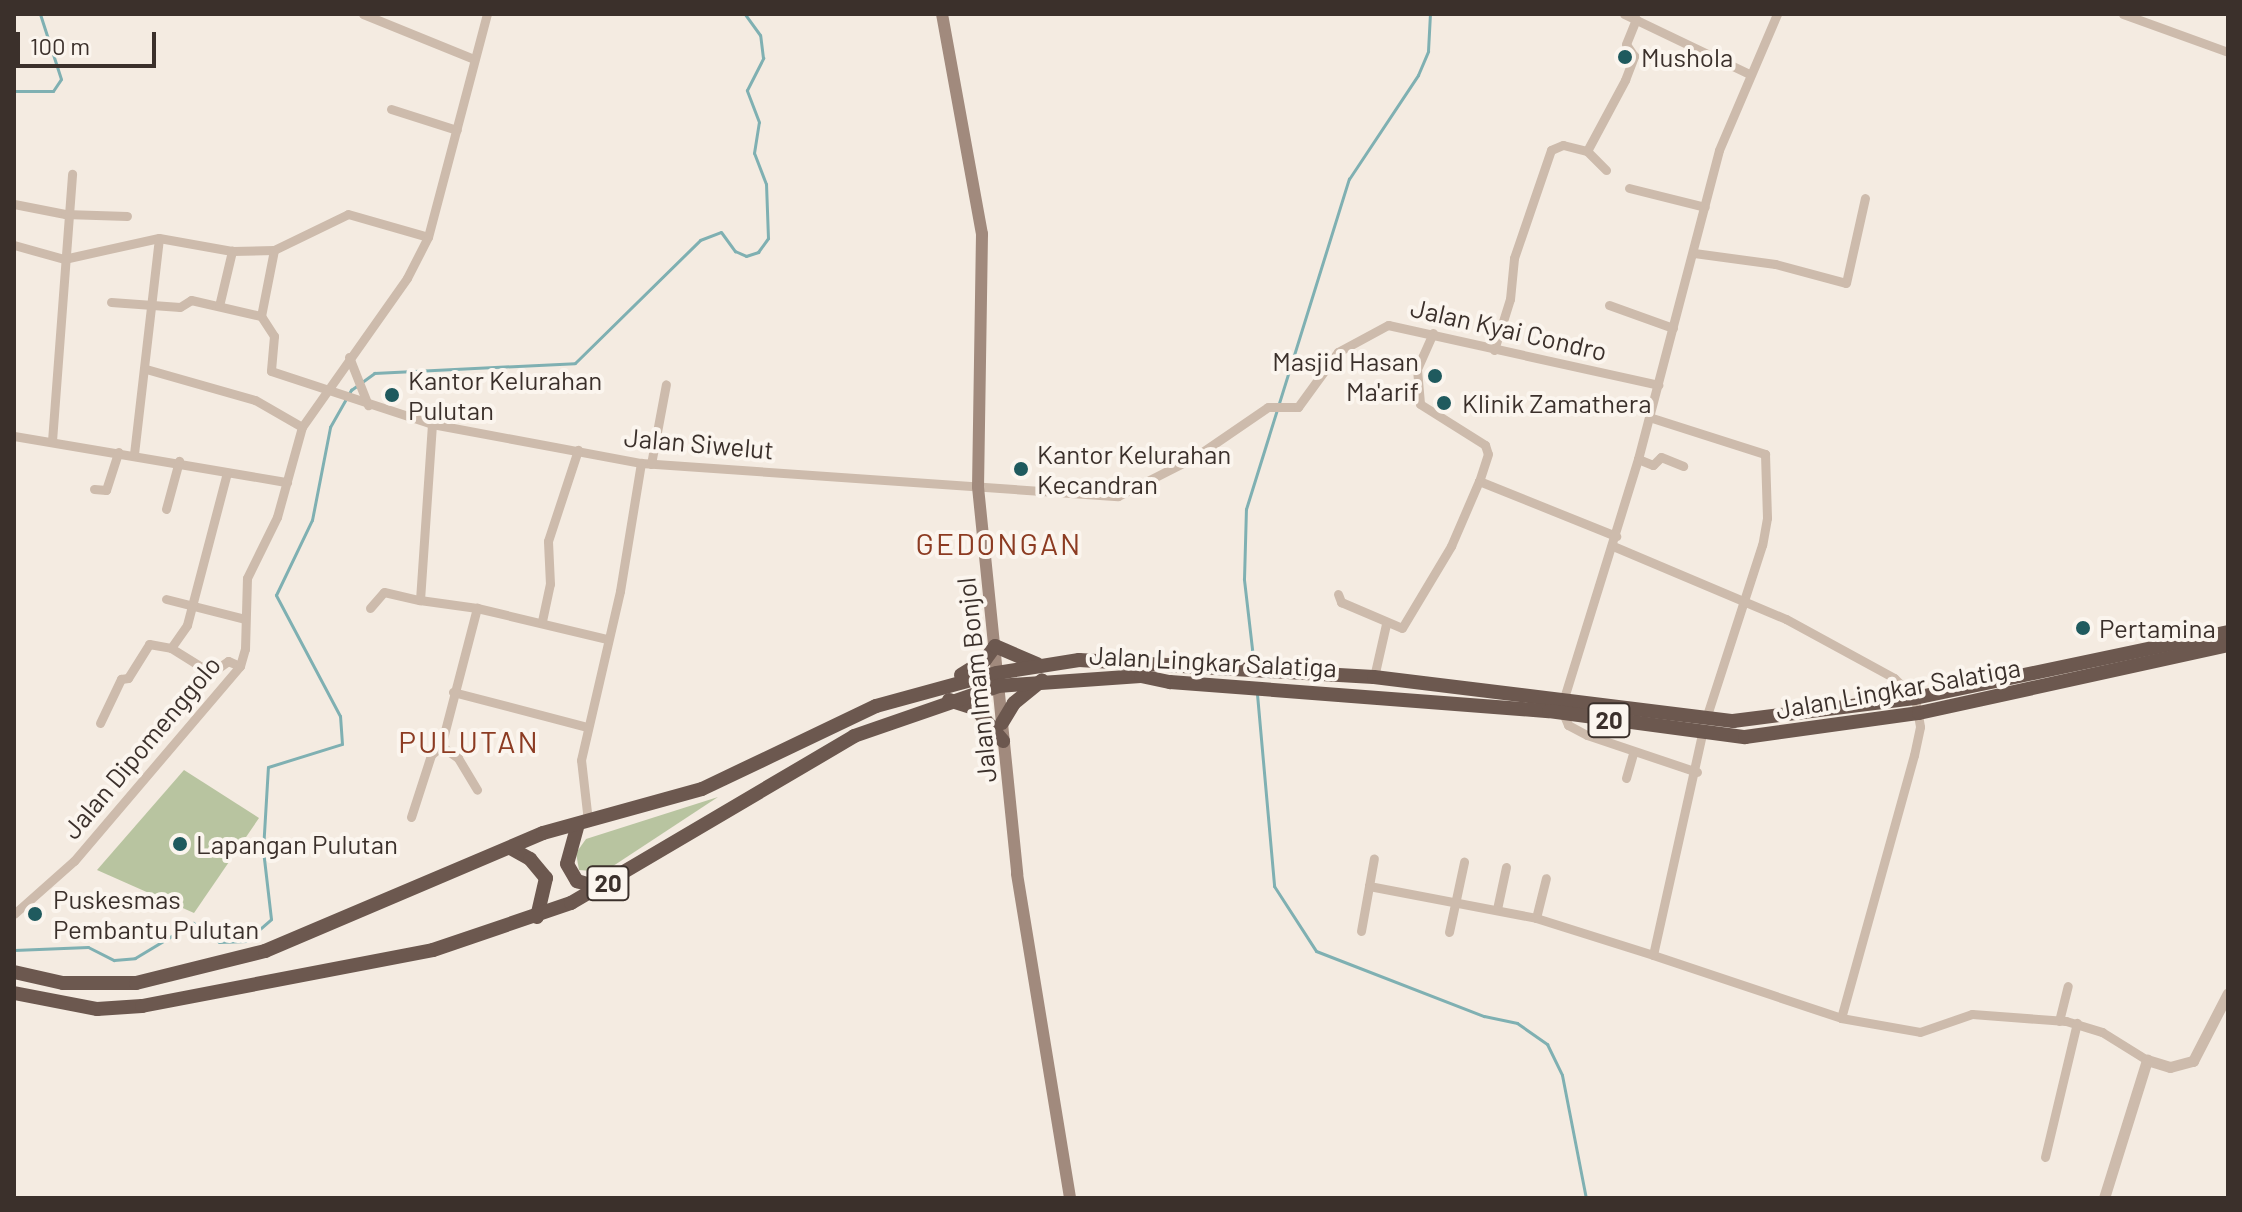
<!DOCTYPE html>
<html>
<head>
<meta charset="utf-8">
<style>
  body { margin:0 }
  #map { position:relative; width:2242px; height:1212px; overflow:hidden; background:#f4ebe1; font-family:Barlow,sans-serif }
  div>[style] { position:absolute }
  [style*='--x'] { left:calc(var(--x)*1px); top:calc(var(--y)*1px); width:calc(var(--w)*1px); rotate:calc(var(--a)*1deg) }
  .green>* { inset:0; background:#b8c4a0 }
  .stream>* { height:3px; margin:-1.5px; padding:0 1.5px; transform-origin:1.5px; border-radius:1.5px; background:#7fb0b2 }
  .minor>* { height:9px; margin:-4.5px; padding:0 4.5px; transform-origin:4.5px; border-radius:4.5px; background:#cdbbac }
  .tertiary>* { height:11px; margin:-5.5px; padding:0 5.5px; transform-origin:5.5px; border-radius:5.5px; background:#cdbbac }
  .secondary>* { height:12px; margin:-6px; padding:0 6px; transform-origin:6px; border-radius:6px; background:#a18a7d }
  .trunk>* { height:14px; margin:-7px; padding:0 7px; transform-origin:7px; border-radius:7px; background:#6c584f }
  .dots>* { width:22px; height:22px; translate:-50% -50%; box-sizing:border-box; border:4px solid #fbf5ee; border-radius:50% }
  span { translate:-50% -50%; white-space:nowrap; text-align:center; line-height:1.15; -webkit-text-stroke:8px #fbf5ee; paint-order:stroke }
  .shield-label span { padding:2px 6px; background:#fbf5ee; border:2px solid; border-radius:6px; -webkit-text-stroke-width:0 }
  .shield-label { font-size:24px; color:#3b302b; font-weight:700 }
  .poi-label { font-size:26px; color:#3b302b }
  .left { translate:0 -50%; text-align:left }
  .right { translate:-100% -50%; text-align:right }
  .street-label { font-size:26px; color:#3b302b }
  .quarter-label { font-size:30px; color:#8c3b22; letter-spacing:2px }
  .frame { position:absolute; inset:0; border:16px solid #3b302b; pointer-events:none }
  .scale { position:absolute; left:16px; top:32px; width:140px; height:36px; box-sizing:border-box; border:4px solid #3b302b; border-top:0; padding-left:10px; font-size:24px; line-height:28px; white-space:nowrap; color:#3b302b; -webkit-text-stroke:6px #fbf5ee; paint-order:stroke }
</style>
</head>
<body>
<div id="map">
  <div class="green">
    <i style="clip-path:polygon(184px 770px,259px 818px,194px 913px,97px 870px)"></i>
    <i style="clip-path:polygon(718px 797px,604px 872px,579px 870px,576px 853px,586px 839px)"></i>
  </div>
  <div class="stream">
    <i style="--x:14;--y:91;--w:39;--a:0"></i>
    <i style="--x:53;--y:91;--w:14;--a:-56"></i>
    <i style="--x:61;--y:79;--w:68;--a:-107.9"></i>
    <i style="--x:1254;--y:666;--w:88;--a:-96.6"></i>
    <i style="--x:1244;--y:579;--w:70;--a:-88.4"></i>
    <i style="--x:1246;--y:509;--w:346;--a:-72.7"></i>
    <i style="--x:1349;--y:179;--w:125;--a:-56.4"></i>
    <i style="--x:1418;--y:75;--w:26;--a:-67"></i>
    <i style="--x:1428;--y:51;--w:37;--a:-87"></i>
    <i style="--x:1257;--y:694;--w:193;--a:84.9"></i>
    <i style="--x:1274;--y:886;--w:77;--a:57.1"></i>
    <i style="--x:1316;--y:951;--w:180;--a:21.2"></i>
    <i style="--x:1484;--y:1016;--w:34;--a:12"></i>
    <i style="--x:1517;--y:1023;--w:37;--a:35"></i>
    <i style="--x:1547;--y:1044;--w:34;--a:64"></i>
    <i style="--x:1562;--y:1075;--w:125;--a:79"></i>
    <i style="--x:14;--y:950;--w:74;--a:-2.3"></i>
    <i style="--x:88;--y:947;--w:29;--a:27"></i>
    <i style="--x:114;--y:960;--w:21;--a:-5"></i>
    <i style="--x:135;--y:958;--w:68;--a:-31.1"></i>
    <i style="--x:193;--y:923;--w:32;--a:36"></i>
    <i style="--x:219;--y:942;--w:27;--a:-2"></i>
    <i style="--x:246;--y:941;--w:33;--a:-41"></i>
    <i style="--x:271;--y:919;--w:69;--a:-96.6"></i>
    <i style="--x:263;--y:850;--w:83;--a:-86.6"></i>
    <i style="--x:268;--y:767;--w:77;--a:-17.3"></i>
    <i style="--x:342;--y:744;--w:28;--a:-94"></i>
    <i style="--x:340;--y:716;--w:137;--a:-117.9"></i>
    <i style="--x:276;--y:595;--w:83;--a:-64.4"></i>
    <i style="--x:312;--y:520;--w:95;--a:-79"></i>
    <i style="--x:330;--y:427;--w:43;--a:-60.4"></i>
    <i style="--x:351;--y:390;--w:29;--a:-36"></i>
    <i style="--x:374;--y:373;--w:201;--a:-2.8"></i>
    <i style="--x:575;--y:363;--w:175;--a:-44.5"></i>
    <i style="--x:700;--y:240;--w:22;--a:-21"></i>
    <i style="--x:721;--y:232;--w:24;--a:54"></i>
    <i style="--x:735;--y:251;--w:12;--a:24"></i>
    <i style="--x:746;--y:256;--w:13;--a:-18"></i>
    <i style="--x:758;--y:252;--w:17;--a:-54"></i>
    <i style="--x:768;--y:238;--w:54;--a:-92.1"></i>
    <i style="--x:766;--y:184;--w:33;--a:-111"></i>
    <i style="--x:754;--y:153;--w:31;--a:-81"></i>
    <i style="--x:759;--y:122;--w:34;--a:-111"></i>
    <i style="--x:747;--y:90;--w:36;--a:-63"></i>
    <i style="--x:763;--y:58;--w:23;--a:-97"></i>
    <i style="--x:760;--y:35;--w:26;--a:-126"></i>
  </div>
  <div class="minor">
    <i style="--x:363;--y:14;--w:120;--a:22.1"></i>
    <i style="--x:1624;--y:14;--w:139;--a:25.6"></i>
    <i style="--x:2123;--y:14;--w:112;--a:19.9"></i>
    <i style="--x:391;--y:109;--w:69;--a:17.7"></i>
    <i style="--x:1587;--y:151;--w:27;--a:45"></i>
    <i style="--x:1629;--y:188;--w:78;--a:14"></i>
    <i style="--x:14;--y:204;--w:52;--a:11.1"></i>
    <i style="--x:65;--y:214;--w:62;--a:1.8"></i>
    <i style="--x:14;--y:245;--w:52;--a:15.6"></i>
    <i style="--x:64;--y:259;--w:97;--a:-12.5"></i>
    <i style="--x:159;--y:238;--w:74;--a:10.1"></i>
    <i style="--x:232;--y:251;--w:42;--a:-1.4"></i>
    <i style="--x:274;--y:250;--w:82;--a:-25.9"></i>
    <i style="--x:348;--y:214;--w:83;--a:16"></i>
    <i style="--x:274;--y:250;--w:67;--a:101.1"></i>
    <i style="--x:261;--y:316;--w:24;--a:57"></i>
    <i style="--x:274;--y:336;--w:35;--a:95"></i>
    <i style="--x:271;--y:371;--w:169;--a:18.2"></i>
    <i style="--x:432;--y:424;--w:213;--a:10.6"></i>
    <i style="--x:641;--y:463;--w:478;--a:4"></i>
    <i style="--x:1118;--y:496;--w:86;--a:-26.9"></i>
    <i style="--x:1195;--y:457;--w:88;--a:-34.4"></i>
    <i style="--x:1268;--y:407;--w:30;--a:0"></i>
    <i style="--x:1298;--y:407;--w:68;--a:-54"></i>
    <i style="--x:1338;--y:352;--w:57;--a:-28.4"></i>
    <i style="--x:1388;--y:325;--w:277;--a:12.5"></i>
    <i style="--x:1694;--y:253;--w:82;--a:7.7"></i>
    <i style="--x:1775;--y:264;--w:73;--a:15"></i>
    <i style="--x:1846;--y:283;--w:87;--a:-77.4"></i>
    <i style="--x:111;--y:302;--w:69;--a:4.1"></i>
    <i style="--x:180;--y:307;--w:13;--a:-32"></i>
    <i style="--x:191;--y:300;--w:72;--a:12.9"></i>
    <i style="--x:1609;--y:305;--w:68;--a:19.8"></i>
    <i style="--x:219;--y:306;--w:57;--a:-76.7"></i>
    <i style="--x:1433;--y:333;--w:39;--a:114"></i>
    <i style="--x:1417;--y:369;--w:35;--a:85"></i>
    <i style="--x:1420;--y:404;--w:77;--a:32.2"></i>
    <i style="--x:1485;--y:445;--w:9;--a:72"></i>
    <i style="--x:1488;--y:454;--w:28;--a:108"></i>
    <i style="--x:1479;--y:481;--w:148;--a:21.9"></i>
    <i style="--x:1494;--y:350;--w:53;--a:-72.6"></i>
    <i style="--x:1510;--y:299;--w:41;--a:-84.4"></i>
    <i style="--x:1514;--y:258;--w:114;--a:-71.1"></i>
    <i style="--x:1551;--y:150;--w:13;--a:-23"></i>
    <i style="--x:1563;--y:145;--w:25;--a:14"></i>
    <i style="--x:1587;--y:151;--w:81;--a:-61.8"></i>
    <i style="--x:1625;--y:80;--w:26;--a:-69"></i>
    <i style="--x:1634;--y:56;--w:14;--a:-124"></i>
    <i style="--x:1626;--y:44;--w:27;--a:-68"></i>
    <i style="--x:349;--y:357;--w:52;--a:68.4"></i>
    <i style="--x:146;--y:369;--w:113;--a:15.9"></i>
    <i style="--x:255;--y:400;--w:54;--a:29.9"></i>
    <i style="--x:1649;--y:417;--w:122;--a:17.7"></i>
    <i style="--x:1765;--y:454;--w:64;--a:88.2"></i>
    <i style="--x:1767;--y:518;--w:27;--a:100"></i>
    <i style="--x:1762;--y:545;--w:182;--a:107.9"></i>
    <i style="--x:14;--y:436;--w:277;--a:9.6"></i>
    <i style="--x:52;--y:441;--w:268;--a:-85.7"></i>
    <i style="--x:134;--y:454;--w:217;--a:-83.4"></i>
    <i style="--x:1638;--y:459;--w:16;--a:22"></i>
    <i style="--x:1653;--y:465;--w:11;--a:-45"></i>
    <i style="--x:1661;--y:457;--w:24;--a:22"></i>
    <i style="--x:651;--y:464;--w:81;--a:-79.4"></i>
    <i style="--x:94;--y:489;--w:12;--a:5"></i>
    <i style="--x:106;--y:490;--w:40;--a:-72"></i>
    <i style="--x:166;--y:509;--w:50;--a:-74.8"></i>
    <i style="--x:1613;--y:546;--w:188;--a:22.9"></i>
    <i style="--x:1786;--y:619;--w:123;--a:28.6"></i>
    <i style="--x:1894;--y:678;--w:29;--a:44"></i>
    <i style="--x:1915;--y:698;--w:29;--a:80"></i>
    <i style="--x:1920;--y:727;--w:29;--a:102"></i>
    <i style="--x:1914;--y:755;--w:273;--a:105.5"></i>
    <i style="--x:1841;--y:1018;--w:80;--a:10"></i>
    <i style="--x:1920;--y:1032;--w:55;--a:-19.1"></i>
    <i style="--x:1972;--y:1014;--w:94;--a:4.3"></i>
    <i style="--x:2066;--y:1021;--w:38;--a:17"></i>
    <i style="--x:2102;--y:1032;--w:53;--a:31.9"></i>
    <i style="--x:1338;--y:594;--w:9;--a:69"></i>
    <i style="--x:1341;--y:602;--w:66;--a:23.1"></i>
    <i style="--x:1402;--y:628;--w:96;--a:-59.1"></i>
    <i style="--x:1451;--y:546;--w:71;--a:-66.7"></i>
    <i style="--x:166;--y:599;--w:81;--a:14.2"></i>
    <i style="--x:370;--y:608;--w:21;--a:-49"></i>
    <i style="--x:384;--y:592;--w:37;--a:13"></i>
    <i style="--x:477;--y:608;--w:134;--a:13.4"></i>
    <i style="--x:542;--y:621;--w:38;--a:-78"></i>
    <i style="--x:550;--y:584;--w:43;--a:-92.7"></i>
    <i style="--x:548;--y:541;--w:96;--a:-71.8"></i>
    <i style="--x:171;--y:648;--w:47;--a:32"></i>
    <i style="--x:211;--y:673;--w:21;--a:-35"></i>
    <i style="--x:228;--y:661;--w:13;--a:23"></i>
    <i style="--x:1374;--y:677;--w:54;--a:-77.2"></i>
    <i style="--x:453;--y:692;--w:138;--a:14.6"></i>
    <i style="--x:1564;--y:698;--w:250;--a:-72.8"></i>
    <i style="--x:1638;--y:459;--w:319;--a:-75.3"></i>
    <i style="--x:1719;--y:150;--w:148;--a:-66.9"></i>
    <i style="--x:1563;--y:713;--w:13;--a:67"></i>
    <i style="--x:1568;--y:725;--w:21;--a:28"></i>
    <i style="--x:1587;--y:735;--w:116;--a:18.6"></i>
    <i style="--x:100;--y:723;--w:49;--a:-64.5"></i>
    <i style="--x:121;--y:679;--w:7;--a:-8"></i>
    <i style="--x:128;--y:678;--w:40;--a:-58"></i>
    <i style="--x:149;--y:644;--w:22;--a:10"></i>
    <i style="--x:171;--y:648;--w:28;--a:-55"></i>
    <i style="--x:187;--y:625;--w:157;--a:-75.3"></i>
    <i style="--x:1702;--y:734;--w:226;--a:102.5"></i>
    <i style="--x:1653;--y:955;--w:198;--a:18.5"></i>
    <i style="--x:441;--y:746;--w:21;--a:35"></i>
    <i style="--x:458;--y:758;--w:37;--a:59"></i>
    <i style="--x:1626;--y:778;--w:25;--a:-74"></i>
    <i style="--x:411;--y:817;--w:65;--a:-72.1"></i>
    <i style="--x:431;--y:755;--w:13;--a:-42"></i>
    <i style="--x:441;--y:746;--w:143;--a:-75.4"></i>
    <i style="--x:477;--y:608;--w:58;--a:-172"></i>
    <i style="--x:420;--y:600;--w:176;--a:-86.1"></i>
    <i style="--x:588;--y:821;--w:61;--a:-96.5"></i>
    <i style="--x:581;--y:760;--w:173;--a:-77"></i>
    <i style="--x:620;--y:591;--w:130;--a:-80.7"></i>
    <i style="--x:1369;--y:886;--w:28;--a:-80"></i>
    <i style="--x:1497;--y:909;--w:43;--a:-77.9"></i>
    <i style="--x:14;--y:914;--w:80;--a:-41.5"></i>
    <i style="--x:74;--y:861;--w:256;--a:-49.6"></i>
    <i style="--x:240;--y:666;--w:18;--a:-74"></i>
    <i style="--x:245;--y:649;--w:71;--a:-88.4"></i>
    <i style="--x:247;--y:578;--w:68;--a:-63.8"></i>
    <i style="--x:277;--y:517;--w:93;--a:-74.5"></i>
    <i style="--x:302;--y:427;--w:182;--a:-54.8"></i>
    <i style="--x:407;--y:278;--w:46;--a:-62.9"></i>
    <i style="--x:428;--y:237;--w:231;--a:-75.2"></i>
    <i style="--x:1536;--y:918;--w:41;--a:-76"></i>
    <i style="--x:1361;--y:931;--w:46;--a:-79.9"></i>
    <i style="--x:1369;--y:886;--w:170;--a:10.8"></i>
    <i style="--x:1536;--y:918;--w:123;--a:17.5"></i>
    <i style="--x:1449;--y:932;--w:72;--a:-77.9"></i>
    <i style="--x:2059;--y:1021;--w:36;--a:-76"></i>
    <i style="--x:2045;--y:1157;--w:138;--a:-76.6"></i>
  </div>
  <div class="tertiary">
    <i style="--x:2104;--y:1198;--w:145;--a:-72.7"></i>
    <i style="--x:2147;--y:1060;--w:24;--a:17"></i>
    <i style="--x:2170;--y:1067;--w:24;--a:-15"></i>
    <i style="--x:2193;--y:1061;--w:76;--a:-62.8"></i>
  </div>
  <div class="secondary">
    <i style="--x:942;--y:14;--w:224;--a:79.7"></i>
    <i style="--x:982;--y:234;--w:253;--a:90.9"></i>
    <i style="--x:978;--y:487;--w:389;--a:84.2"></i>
    <i style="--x:1017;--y:874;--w:328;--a:80.7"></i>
  </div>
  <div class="trunk">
    <i style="--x:961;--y:675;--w:28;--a:-32"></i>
    <i style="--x:985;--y:660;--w:17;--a:-54"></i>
    <i style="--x:995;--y:646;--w:46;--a:23.2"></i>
    <i style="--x:949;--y:700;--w:28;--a:18"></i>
    <i style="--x:976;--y:709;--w:42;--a:49.8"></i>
    <i style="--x:1002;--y:723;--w:23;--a:-59"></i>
    <i style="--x:1014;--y:703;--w:36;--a:-39"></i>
    <i style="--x:578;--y:824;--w:41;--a:105.4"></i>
    <i style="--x:567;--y:864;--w:20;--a:60"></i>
    <i style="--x:577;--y:881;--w:24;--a:17"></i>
    <i style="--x:512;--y:849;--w:21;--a:29"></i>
    <i style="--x:530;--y:859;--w:25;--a:50"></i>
    <i style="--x:546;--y:878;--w:40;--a:103"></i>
    <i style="--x:14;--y:972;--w:50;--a:12.7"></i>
    <i style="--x:63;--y:983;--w:73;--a:0"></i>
    <i style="--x:136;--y:983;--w:133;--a:-13.9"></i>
    <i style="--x:265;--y:951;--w:302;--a:-23"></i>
    <i style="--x:543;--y:833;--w:165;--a:-15.5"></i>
    <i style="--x:702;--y:789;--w:193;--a:-25.5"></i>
    <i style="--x:876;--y:706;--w:125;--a:-15.3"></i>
    <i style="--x:997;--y:673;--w:83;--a:-9"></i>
    <i style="--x:1079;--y:660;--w:295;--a:3.3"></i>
    <i style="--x:1374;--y:677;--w:362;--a:7"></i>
    <i style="--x:1733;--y:721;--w:183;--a:-7.2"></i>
    <i style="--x:1915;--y:698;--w:320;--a:-11.9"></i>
    <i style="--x:14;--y:993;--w:85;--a:10.9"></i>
    <i style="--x:97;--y:1009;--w:45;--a:-3.8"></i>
    <i style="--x:142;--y:1006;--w:296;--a:-10.9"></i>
    <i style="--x:433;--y:950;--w:146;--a:-18.8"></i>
    <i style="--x:571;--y:903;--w:329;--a:-30.5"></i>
    <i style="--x:854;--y:736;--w:152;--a:-19.1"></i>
    <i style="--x:998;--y:686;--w:143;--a:-4"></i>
    <i style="--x:1141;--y:676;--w:30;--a:12"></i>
    <i style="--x:1170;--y:682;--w:380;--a:4.4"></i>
    <i style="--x:1549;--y:711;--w:198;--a:7.6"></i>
    <i style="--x:1745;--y:737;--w:176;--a:-7.9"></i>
    <i style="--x:1919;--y:713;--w:316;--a:-12.4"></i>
  </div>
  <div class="dots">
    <i style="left:1625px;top:57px;background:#1f5a5e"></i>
    <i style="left:1435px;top:376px;background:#1f5a5e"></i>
    <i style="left:392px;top:395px;background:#1f5a5e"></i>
    <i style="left:1444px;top:403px;background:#1f5a5e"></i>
    <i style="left:1021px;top:469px;background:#1f5a5e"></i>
    <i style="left:2083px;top:628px;background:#1f5a5e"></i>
    <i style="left:180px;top:844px;background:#1f5a5e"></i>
    <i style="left:35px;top:914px;background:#1f5a5e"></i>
  </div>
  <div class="shield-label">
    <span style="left:1609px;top:720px">20</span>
    <span style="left:608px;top:883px">20</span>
  </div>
  <div class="poi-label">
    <span class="left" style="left:1641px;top:57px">Mushola</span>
    <span class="right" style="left:1419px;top:376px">Masjid Hasan<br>Ma'arif</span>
    <span class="left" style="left:408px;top:395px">Kantor Kelurahan<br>Pulutan</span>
    <span class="left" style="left:1462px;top:403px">Klinik Zamathera</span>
    <span class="left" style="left:1037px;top:469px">Kantor Kelurahan<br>Kecandran</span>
    <span class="left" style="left:2099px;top:628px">Pertamina</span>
    <span class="left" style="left:196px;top:844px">Lapangan Pulutan</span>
    <span class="left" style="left:53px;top:914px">Puskesmas<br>Pembantu Pulutan</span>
  </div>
  <div class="street-label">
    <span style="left:1509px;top:329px;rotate:13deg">Jalan Kyai Condro</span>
    <span style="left:699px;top:443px;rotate:5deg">Jalan Siwelut</span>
    <span style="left:1213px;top:661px;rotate:3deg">Jalan Lingkar Salatiga</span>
    <span style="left:976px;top:680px;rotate:-96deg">Jalan Imam Bonjol</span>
    <span style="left:1898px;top:688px;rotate:-10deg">Jalan Lingkar Salatiga</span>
    <span style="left:141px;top:747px;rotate:-50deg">Jalan Dipomenggolo</span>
  </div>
  <div class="quarter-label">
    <span style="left:999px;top:543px">GEDONGAN</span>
    <span style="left:469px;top:741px">PULUTAN</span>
  </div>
  <div class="frame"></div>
  <div class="scale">100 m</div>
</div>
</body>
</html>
